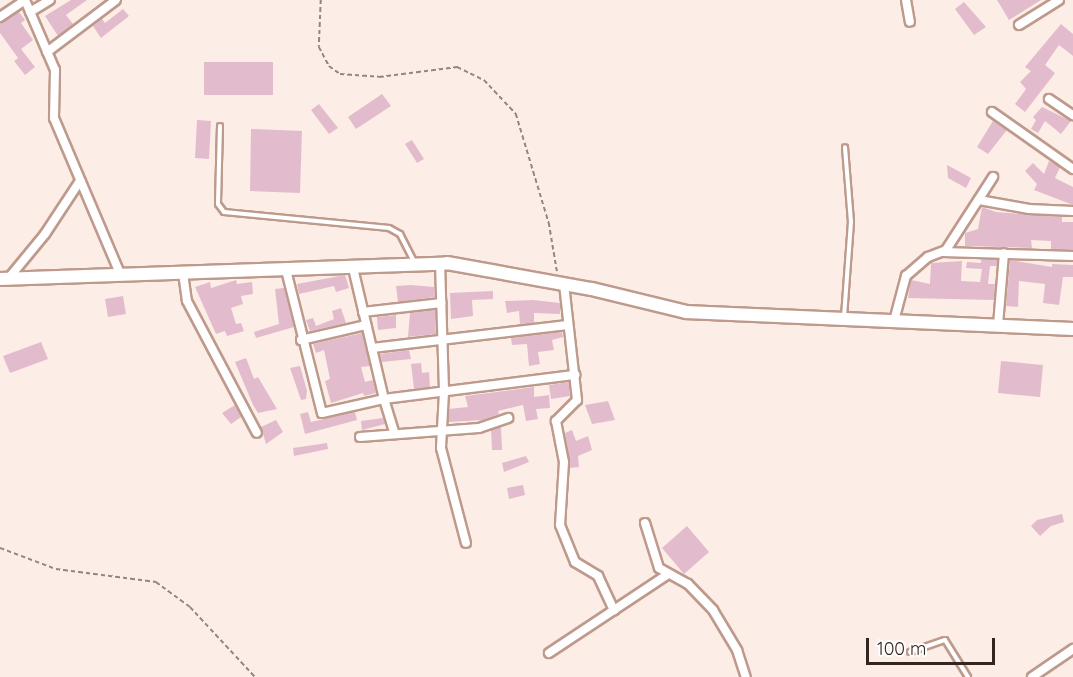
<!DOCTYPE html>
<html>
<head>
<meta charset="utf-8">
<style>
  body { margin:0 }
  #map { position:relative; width:1073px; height:677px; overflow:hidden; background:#fdede7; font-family:Quicksand,sans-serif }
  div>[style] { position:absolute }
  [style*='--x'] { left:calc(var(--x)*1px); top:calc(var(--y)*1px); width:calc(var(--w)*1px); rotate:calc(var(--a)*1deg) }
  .building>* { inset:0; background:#e2bccd }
  .path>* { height:1.5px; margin-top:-0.75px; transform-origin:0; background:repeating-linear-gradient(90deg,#94857f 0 4.5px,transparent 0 7.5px) }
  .roads { filter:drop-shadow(2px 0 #be9a8c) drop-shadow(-2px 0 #be9a8c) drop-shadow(0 2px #be9a8c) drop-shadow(0 -2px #be9a8c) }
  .service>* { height:4px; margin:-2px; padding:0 2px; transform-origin:2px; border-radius:2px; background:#fff }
  .minor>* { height:8px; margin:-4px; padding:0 4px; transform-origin:4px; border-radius:4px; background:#fff }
  .primary>* { height:12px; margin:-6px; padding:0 6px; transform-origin:6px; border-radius:6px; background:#fff }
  span { translate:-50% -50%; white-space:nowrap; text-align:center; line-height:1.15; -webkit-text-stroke:5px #fff; paint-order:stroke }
  .scale { position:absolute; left:866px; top:638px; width:129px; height:27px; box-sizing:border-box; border:3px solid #33251f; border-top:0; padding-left:8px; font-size:18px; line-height:21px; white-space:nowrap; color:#33251f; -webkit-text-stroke:4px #fff; paint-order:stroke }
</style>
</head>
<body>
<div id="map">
  <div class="building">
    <i style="clip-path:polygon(71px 0,87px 0,66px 15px,73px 24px,58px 36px,45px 16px)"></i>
    <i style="clip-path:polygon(997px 0,1041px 0,1009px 20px)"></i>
    <i style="clip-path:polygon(964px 2px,986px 27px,974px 35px,955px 9px)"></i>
    <i style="clip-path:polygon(123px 9px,129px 16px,101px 38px,93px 26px,102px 19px,105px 23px)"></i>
    <i style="clip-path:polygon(19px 12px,25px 20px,21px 23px,33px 40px,21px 49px,35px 67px,25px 75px,14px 61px,18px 58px,0 33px,0 23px)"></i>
    <i style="clip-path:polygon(1061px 24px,1073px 34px,1073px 56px,1059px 45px,1045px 65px,1055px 73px,1025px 112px,1015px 104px,1026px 89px,1020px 82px,1031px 71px,1025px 67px)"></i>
    <i style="clip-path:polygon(204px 62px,273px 62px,273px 95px,204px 95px)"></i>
    <i style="clip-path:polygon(382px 94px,391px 106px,356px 129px,348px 117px)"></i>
    <i style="clip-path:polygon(319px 104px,338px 128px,329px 134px,311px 110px)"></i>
    <i style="clip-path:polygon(1042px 107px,1071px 121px,1061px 134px,1045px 121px,1038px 133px,1031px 129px,1036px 120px,1033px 117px)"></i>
    <i style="clip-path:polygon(197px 120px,211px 121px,209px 159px,195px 158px)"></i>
    <i style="clip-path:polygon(993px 121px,1007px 130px,988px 154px,977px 147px)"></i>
    <i style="clip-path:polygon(251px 129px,302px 131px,300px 193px,250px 191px)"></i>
    <i style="clip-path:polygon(412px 140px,424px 159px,417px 163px,405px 144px)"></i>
    <i style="clip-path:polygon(1049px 161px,1060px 167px,1055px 178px,1073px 187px,1073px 205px,1034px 190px,1037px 184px,1025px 171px,1033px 163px,1044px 174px)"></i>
    <i style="clip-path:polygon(947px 165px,971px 178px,966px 188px,948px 178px)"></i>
    <i style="clip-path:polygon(982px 207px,996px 212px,1062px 217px,1062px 222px,1073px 222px,1073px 250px,1051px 249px,1051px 241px,1031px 240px,1032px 248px,965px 246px,965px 233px,978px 229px)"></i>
    <i style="clip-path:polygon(981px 260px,997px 260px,997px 266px,990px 266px,988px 284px,995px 284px,994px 300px,908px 298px,911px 280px,930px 284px,931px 263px,962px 261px,961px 281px,980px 282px,982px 269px,966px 268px,967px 262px,981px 263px)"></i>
    <i style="clip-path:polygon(1010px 260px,1052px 267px,1052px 264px,1073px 265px,1073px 277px,1063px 277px,1059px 305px,1043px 303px,1045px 284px,1019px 281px,1018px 307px,1006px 306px)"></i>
    <i style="clip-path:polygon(345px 275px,349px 288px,336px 292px,334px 286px,299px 294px,297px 284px)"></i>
    <i style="clip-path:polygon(236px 280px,237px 284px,252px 282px,253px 294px,241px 296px,243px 304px,231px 308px,236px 324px,241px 323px,244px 331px,227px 336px,225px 331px,216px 334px,195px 287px,210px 282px,211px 288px)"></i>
    <i style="clip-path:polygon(411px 285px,434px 287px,435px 297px,398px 302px,396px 286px)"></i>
    <i style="clip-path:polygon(284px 288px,294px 327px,256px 338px,254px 332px,279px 324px,275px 289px)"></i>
    <i style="clip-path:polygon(493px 291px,493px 299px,472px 300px,473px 316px,451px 319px,450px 293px)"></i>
    <i style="clip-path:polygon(123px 296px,126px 314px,108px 317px,105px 299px)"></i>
    <i style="clip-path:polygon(533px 300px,560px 303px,560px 314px,534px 313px,534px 323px,520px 324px,519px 311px,507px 313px,505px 301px)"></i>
    <i style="clip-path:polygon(341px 308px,346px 323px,310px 331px,306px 320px,313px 318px,316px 326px,334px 319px,332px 311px)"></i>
    <i style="clip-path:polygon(435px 310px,436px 334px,408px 337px,410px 313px)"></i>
    <i style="clip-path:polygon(396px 315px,396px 328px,378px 330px,377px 317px)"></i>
    <i style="clip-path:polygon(562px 332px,563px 337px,552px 340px,554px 350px,538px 352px,540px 364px,529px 366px,527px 344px,512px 345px,511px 338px)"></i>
    <i style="clip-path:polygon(362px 333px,370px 366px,361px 367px,365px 382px,373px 380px,376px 393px,364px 396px,363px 393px,331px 403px,325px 381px,330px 379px,324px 350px,316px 353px,313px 344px)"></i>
    <i style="clip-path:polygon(41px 342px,48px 359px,10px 373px,3px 356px)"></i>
    <i style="clip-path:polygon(409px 350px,411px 359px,382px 362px,380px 354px)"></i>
    <i style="clip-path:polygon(246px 358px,254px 379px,258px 377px,277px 409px,258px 413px,253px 405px,235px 362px)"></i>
    <i style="clip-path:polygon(1001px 361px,1043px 365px,1040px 397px,998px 393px)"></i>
    <i style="clip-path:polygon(421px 363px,422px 373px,429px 372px,430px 387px,414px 389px,411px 364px)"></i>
    <i style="clip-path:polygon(300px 366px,307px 391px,306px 399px,301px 400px,290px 368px)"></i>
    <i style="clip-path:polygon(569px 382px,570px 396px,551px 399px,549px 385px)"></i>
    <i style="clip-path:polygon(534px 387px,534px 397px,549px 395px,550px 408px,536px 409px,538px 419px,526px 421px,523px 405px,498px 411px,499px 414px,483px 420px,449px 422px,449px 409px,468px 407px,465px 396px)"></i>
    <i style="clip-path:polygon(608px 401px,615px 420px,592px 424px,585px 405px)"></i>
    <i style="clip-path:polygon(235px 405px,241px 417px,231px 424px,222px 413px)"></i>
    <i style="clip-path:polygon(308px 412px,311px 422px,355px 412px,357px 420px,305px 434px,300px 414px)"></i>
    <i style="clip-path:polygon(383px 418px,385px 424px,362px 430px,361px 421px)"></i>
    <i style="clip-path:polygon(276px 420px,283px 432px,266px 444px,261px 427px)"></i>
    <i style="clip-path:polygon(501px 427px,502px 450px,492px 450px,491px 430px)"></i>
    <i style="clip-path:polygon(572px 430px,576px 441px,588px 436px,592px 450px,578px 456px,579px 467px,570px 468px,565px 433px)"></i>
    <i style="clip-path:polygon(327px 443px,328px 449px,294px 456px,293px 448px)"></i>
    <i style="clip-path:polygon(526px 456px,529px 462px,504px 472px,502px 463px)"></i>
    <i style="clip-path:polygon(523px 485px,525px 495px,509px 499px,507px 488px)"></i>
    <i style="clip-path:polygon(1062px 514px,1064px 522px,1051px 526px,1040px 536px,1031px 526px,1037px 520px)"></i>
    <i style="clip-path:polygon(687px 526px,709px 552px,684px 574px,662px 548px)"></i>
  </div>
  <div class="path">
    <i style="--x:321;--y:0;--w:47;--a:92.4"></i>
    <i style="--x:319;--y:47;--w:21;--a:62"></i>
    <i style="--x:329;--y:66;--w:14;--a:36"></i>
    <i style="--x:340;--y:74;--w:39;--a:4"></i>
    <i style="--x:379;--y:77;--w:79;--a:-7.3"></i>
    <i style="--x:457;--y:67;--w:30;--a:26"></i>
    <i style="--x:484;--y:80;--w:47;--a:46.7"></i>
    <i style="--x:516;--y:114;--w:114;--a:73.2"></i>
    <i style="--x:549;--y:223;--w:49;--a:80.5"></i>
    <i style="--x:0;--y:548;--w:60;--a:20.6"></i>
    <i style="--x:56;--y:569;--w:101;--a:7.4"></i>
    <i style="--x:156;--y:582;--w:42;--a:36.3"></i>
    <i style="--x:190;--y:607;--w:96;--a:47.1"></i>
  </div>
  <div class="roads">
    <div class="service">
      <i style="--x:220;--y:126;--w:78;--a:91.5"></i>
      <i style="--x:218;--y:204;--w:10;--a:53"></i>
      <i style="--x:224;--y:212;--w:166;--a:5.5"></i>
      <i style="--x:389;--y:228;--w:13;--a:29"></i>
      <i style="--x:400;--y:234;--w:30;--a:63"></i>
      <i style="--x:844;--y:317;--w:95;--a:-85.8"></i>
      <i style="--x:851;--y:222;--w:75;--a:-94.6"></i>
      <i style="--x:910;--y:652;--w:37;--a:-19"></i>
      <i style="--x:945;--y:640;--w:44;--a:58.1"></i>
    </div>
    <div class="minor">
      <i style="--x:906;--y:0;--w:22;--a:80"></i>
      <i style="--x:30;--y:12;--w:23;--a:-31"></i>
      <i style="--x:0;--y:17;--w:30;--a:-34"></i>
      <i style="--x:25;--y:0;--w:76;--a:66.8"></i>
      <i style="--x:55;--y:70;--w:48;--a:91.2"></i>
      <i style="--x:54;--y:118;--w:172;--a:67"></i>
      <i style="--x:1019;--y:25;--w:47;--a:-32"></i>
      <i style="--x:47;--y:52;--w:86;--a:-37"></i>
      <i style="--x:1049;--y:99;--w:29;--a:34"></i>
      <i style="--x:992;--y:112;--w:99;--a:35.1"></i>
      <i style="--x:979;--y:200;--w:51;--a:10.2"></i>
      <i style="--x:1029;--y:209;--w:44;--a:2.6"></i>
      <i style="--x:943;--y:252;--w:130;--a:1.8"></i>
      <i style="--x:440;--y:263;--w:129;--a:88.2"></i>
      <i style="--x:444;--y:392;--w:56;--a:93.1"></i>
      <i style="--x:441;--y:448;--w:98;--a:75.3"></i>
      <i style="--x:353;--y:268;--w:135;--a:76.7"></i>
      <i style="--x:384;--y:399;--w:193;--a:-7.2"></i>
      <i style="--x:286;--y:270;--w:147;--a:75.9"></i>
      <i style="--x:322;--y:413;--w:64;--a:-12.7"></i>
      <i style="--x:384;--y:399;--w:34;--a:73"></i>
      <i style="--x:183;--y:273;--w:28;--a:82"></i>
      <i style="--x:187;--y:301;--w:149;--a:62.1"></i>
      <i style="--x:8;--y:279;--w:58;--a:-50.6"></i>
      <i style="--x:45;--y:234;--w:64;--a:-56.6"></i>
      <i style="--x:564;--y:284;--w:117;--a:83.6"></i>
      <i style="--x:577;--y:400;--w:30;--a:135"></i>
      <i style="--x:556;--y:421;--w:42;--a:79"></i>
      <i style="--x:564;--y:462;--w:63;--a:93.6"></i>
      <i style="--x:560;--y:525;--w:40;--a:68"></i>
      <i style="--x:575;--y:562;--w:27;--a:31"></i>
      <i style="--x:598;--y:576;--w:38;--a:65"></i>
      <i style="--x:363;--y:312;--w:79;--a:-6.6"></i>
      <i style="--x:894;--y:321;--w:47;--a:-75.1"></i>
      <i style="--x:906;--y:276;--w:29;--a:-41"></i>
      <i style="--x:928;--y:257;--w:19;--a:-21"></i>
      <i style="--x:946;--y:250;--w:87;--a:-57.2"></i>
      <i style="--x:998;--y:325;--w:72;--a:-85.2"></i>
      <i style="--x:301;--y:340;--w:67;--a:-13"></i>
      <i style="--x:372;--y:348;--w:197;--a:-6.7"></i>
      <i style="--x:360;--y:437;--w:119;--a:-4.3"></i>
      <i style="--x:479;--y:428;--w:31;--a:-19"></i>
      <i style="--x:645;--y:523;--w:47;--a:72.7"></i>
      <i style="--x:659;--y:568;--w:33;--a:29"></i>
      <i style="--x:688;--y:584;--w:36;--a:46"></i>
      <i style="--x:713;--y:610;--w:47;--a:59"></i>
      <i style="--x:737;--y:650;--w:28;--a:72"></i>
      <i style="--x:549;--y:653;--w:141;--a:-33.5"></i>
      <i style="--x:1032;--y:677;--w:50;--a:-34.3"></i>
    </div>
    <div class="primary">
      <i style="--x:0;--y:279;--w:447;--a:-2"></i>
      <i style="--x:447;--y:263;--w:147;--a:10.2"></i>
      <i style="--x:592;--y:289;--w:97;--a:13.7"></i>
      <i style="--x:686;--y:312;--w:387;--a:2.5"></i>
    </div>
  </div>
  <div class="scale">100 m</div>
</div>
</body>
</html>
